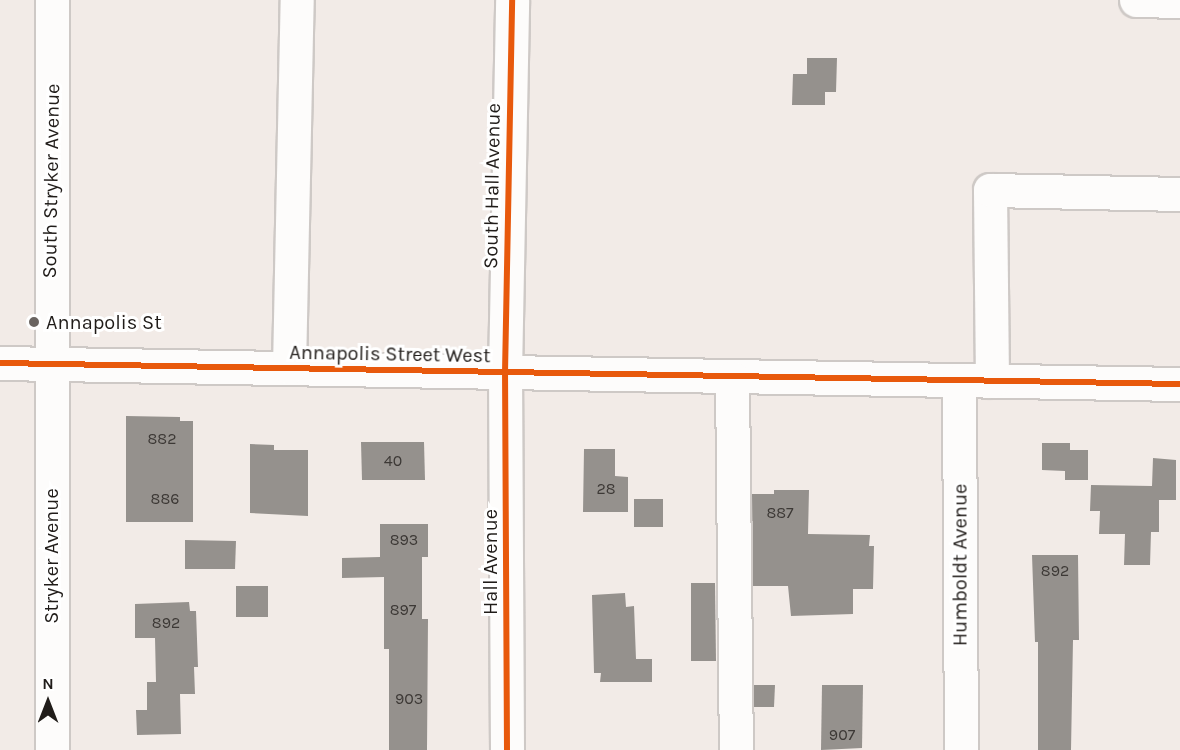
<!DOCTYPE html>
<html>
<head>
<meta charset="utf-8">
<style>
  body { margin:0 }
  #map { position:relative; width:1180px; height:750px; overflow:hidden; background:#f2ebe7; font-family:Karla,sans-serif }
  div>[style] { position:absolute }
  [style*='--x'] { left:calc(var(--x)*1px); top:calc(var(--y)*1px); width:calc(var(--w)*1px); rotate:calc(var(--a)*1deg) }
  .building>* { inset:0; background:#95918d }
  .roads { filter:drop-shadow(2px 0 #cec9c6) drop-shadow(-2px 0 #cec9c6) drop-shadow(0 2px #cec9c6) drop-shadow(0 -2px #cec9c6) }
  .minor>* { height:33px; margin:-16.5px; padding:0 16.5px; transform-origin:16.5px; border-radius:16.5px; background:#fdfcfb }
  .cycleway>* { height:6px; margin:-3px; padding:0 3px; transform-origin:3px; border-radius:3px; background:#e8590c }
  .dots>* { width:16px; height:16px; translate:-50% -50%; box-sizing:border-box; border:3px solid #fff; border-radius:50% }
  span { translate:-50% -50%; white-space:nowrap; text-align:center; line-height:1.15; -webkit-text-stroke:6px #fff; paint-order:stroke }
  .number-label { font-size:16px; color:#3d3936 }
  .number-label span { -webkit-text-stroke-width:0 }
  .street-label { font-size:20px; color:#201c19 }
  .poi-label { font-size:20px; color:#201c19 }
  .left { translate:0 -50%; text-align:left }
  .north { position:absolute; left:18px; top:672px; width:60px; height:60px; -webkit-text-stroke:4px #fff; paint-order:stroke; rotate:0deg; font-size:16px; font-weight:700; line-height:24px; text-align:center; color:#201c19 }
  .north::after { content:''; display:block; margin:auto; width:21px; height:27px; background:#201c19; clip-path:polygon(50% 0,100% 100%,50% 72%,0 100%) }
</style>
</head>
<body>
<div id="map">
  <div class="building">
    <i style="clip-path:polygon(807px 58px,837px 58px,836px 92px,825px 92px,825px 105px,792px 105px,793px 74px,807px 74px)"></i>
    <i style="clip-path:polygon(126px 416px,180px 417px,180px 421px,193px 421px,193px 522px,126px 522px)"></i>
    <i style="clip-path:polygon(361px 442px,424px 442px,425px 480px,362px 480px)"></i>
    <i style="clip-path:polygon(1042px 443px,1070px 443px,1070px 450px,1088px 450px,1088px 480px,1065px 480px,1065px 471px,1042px 470px)"></i>
    <i style="clip-path:polygon(250px 444px,274px 445px,274px 450px,308px 450px,308px 516px,250px 513px)"></i>
    <i style="clip-path:polygon(584px 449px,615px 449px,615px 476px,628px 477px,628px 512px,583px 512px)"></i>
    <i style="clip-path:polygon(1153px 458px,1176px 460px,1176px 500px,1159px 500px,1159px 532px,1151px 532px,1150px 565px,1124px 565px,1125px 534px,1099px 534px,1100px 511px,1090px 511px,1091px 485px,1152px 486px)"></i>
    <i style="clip-path:polygon(774px 490px,809px 490px,808px 534px,870px 535px,869px 546px,874px 546px,873px 589px,853px 589px,853px 614px,791px 616px,788px 586px,753px 586px,752px 494px,774px 494px)"></i>
    <i style="clip-path:polygon(634px 499px,663px 499px,663px 527px,634px 527px)"></i>
    <i style="clip-path:polygon(380px 524px,428px 524px,428px 557px,422px 557px,422px 619px,428px 619px,427px 750px,389px 750px,389px 649px,384px 649px,384px 577px,342px 578px,342px 558px,380px 557px)"></i>
    <i style="clip-path:polygon(185px 540px,236px 541px,235px 569px,185px 569px)"></i>
    <i style="clip-path:polygon(1032px 555px,1078px 555px,1079px 640px,1073px 640px,1071px 750px,1038px 750px,1038px 642px,1035px 642px)"></i>
    <i style="clip-path:polygon(691px 583px,715px 583px,716px 661px,691px 661px)"></i>
    <i style="clip-path:polygon(236px 586px,268px 586px,268px 617px,236px 617px)"></i>
    <i style="clip-path:polygon(625px 593px,626px 607px,634px 606px,636px 659px,652px 659px,652px 682px,600px 682px,601px 673px,594px 673px,592px 595px)"></i>
    <i style="clip-path:polygon(189px 602px,190px 611px,196px 611px,198px 667px,194px 667px,195px 694px,180px 694px,181px 734px,137px 735px,136px 710px,147px 710px,147px 682px,156px 682px,155px 638px,135px 638px,135px 604px)"></i>
    <i style="clip-path:polygon(754px 685px,775px 685px,774px 707px,754px 707px)"></i>
    <i style="clip-path:polygon(822px 685px,863px 685px,862px 748px,821px 750px)"></i>
  </div>
  <div class="roads">
    <div class="minor">
      <i style="--x:1136;--y:0;--w:44;--a:1.3"></i>
      <i style="--x:0;--y:363;--w:1180;--a:1.02"></i>
      <i style="--x:289;--y:367;--w:367;--a:-88.8"></i>
      <i style="--x:732;--y:378;--w:372;--a:89.4"></i>
      <i style="--x:959;--y:381;--w:369;--a:89.7"></i>
      <i style="--x:992;--y:381;--w:191;--a:-90.6"></i>
      <i style="--x:990;--y:190;--w:190;--a:1.2"></i>
      <i style="--x:52;--y:750;--w:750;--a:-90"></i>
      <i style="--x:507;--y:750;--w:377;--a:-90.3"></i>
      <i style="--x:505;--y:373;--w:373;--a:-88.9"></i>
    </div>
  </div>
  <div class="cycleway">
    <i style="--x:0;--y:363;--w:1180;--a:1.02"></i>
    <i style="--x:507;--y:750;--w:377;--a:-90.3"></i>
    <i style="--x:505;--y:373;--w:373;--a:-88.9"></i>
  </div>
  <div class="dots">
    <i style="left:34px;top:322px;background:#6a6461"></i>
  </div>
  <div class="number-label">
    <span style="left:162px;top:439px">882</span>
    <span style="left:393px;top:461px">40</span>
    <span style="left:606px;top:489px">28</span>
    <span style="left:165px;top:499px">886</span>
    <span style="left:780px;top:513px">887</span>
    <span style="left:404px;top:540px">893</span>
    <span style="left:1055px;top:571px">892</span>
    <span style="left:403px;top:610px">897</span>
    <span style="left:166px;top:623px">892</span>
    <span style="left:409px;top:699px">903</span>
    <span style="left:842px;top:735px">907</span>
  </div>
  <div class="street-label">
    <span style="left:51px;top:181px;rotate:-89deg">South Stryker Avenue</span>
    <span style="left:492px;top:186px;rotate:-89deg">South Hall Avenue</span>
    <span style="left:390px;top:354px;rotate:1deg">Annapolis Street West</span>
    <span style="left:51px;top:556px;rotate:-90deg">Stryker Avenue</span>
    <span style="left:490px;top:562px;rotate:-90deg">Hall Avenue</span>
    <span style="left:960px;top:565px;rotate:-90deg">Humboldt Avenue</span>
  </div>
  <div class="poi-label">
    <span class="left" style="left:46px;top:322px">Annapolis St</span>
  </div>
  <div class="north">N</div>
</div>
</body>
</html>
